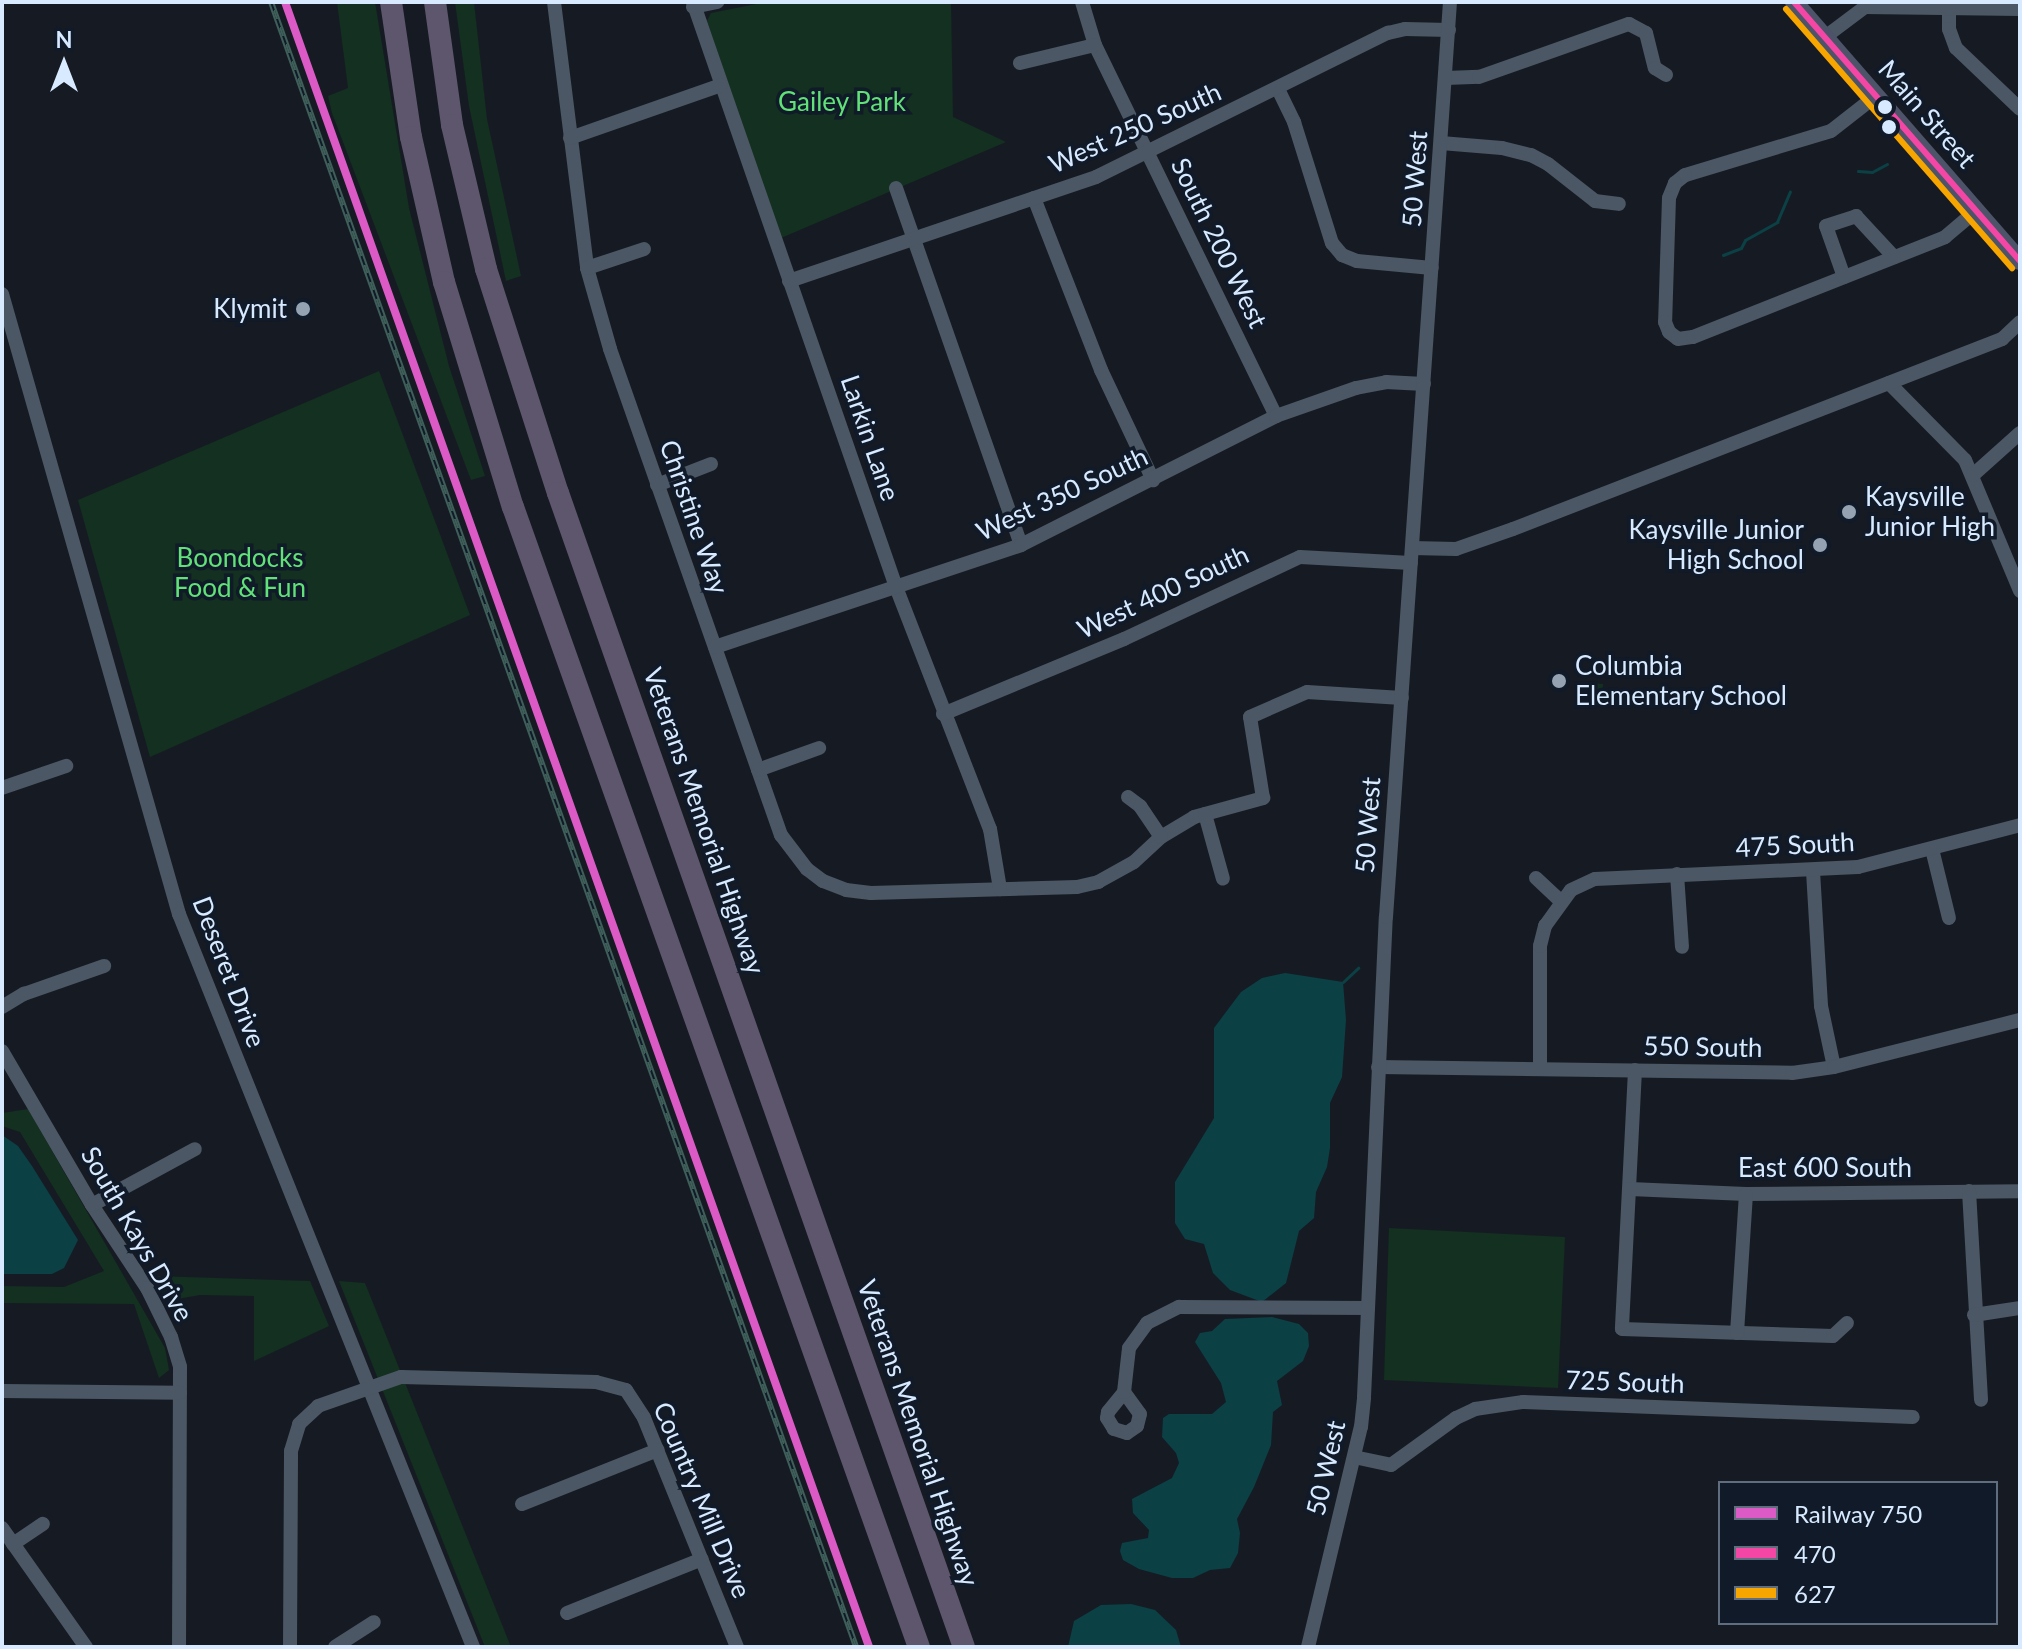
<!DOCTYPE html>
<html>
<head>
<meta charset="utf-8">
<style>
  body { margin:0 }
  #map { position:relative; width:2022px; height:1649px; overflow:hidden; background:#161b23; font-family:Lato,sans-serif }
  div>[style] { position:absolute }
  [style*='--x'] { left:calc(var(--x)*1px); top:calc(var(--y)*1px); width:calc(var(--w)*1px); rotate:calc(var(--a)*1deg) }
  .green>* { inset:0; background:#133020 }
  .water>* { inset:0; background:#0b4045 }
  .stream>* { height:3px; margin:-1.5px; padding:0 1.5px; transform-origin:1.5px; border-radius:1.5px; background:#0b4045 }
  .minor>* { height:14px; margin:-7px; padding:0 7px; transform-origin:7px; border-radius:7px; background:#4b5764 }
  .major>* { height:18px; margin:-9px; padding:0 9px; transform-origin:9px; border-radius:9px; background:#4d5369 }
  .highway>* { height:22px; margin:-11px; padding:0 11px; transform-origin:11px; border-radius:11px; background:#5d566c }
  .rail>* { height:6px; margin-top:-3px; transform-origin:0; background:repeating-linear-gradient(90deg,#101a29 0 9px,#3f5f5a 0 18px); box-sizing:border-box; border-block:2px solid #3f5f5a }
  .bus-1>* { height:6px; margin:-3px; padding:0 3px; transform-origin:3px; border-radius:3px; background:#f346a5 }
  .bus-2>* { height:6px; margin:-3px; padding:0 3px; transform-origin:3px; border-radius:3px; background:#f7a600 }
  .rail-1>* { height:8px; margin:-4px; padding:0 4px; transform-origin:4px; border-radius:4px; background:#db5ac5 }
  .dots>* { width:22px; height:22px; translate:-50% -50%; box-sizing:border-box; border:4px solid #101a29; border-radius:50% }
  span { translate:-50% -50%; white-space:nowrap; text-align:center; line-height:1.15; -webkit-text-stroke:7px #101a29; paint-order:stroke }
  .park-label { font-size:26px; color:#61e278 }
  .street-label { font-size:26px; color:#d8eaff }
  .poi-label { font-size:26px; color:#d8eaff }
  .right { translate:-100% -50%; text-align:right }
  .left { translate:0 -50%; text-align:left }
  .frame { position:absolute; inset:0; border:4px solid #d8eaff; pointer-events:none }
  .legend { position:absolute; left:1718px; top:1481px; width:280px; height:144px; box-sizing:border-box; background:#101a29; border:2px solid #606d7f; margin:0; padding:10px 14px; list-style:none; font-size:24px; color:#d8eaff }
  .legend li { display:flex; align-items:center; gap:16px; height:40px }
  .legend b { width:40px; border:2px solid #606d7f }
  .north { position:absolute; left:24px; top:24px; width:80px; height:80px; -webkit-text-stroke:6px #101a29; paint-order:stroke; rotate:0deg; font-size:22px; font-weight:700; line-height:32px; text-align:center; color:#d8eaff }
  .north::after { content:''; display:block; margin:auto; width:28px; height:36px; background:#d8eaff; clip-path:polygon(50% 0,100% 100%,50% 72%,0 100%) }
</style>
</head>
<body>
<div id="map">
  <div class="green">
    <i style="clip-path:polygon(337px 2px,375px 2px,409px 208px,449px 366px,485px 476px,471px 480px,332px 113px,328px 96px,348px 88px)"></i>
    <i style="clip-path:polygon(455px 2px,474px 2px,487px 119px,521px 276px,506px 281px,469px 106px)"></i>
    <i style="clip-path:polygon(766px 2px,951px 2px,953px 117px,1006px 142px,781px 238px,707px 21px,711px 13px)"></i>
    <i style="clip-path:polygon(379px 371px,470px 615px,150px 757px,78px 500px)"></i>
    <i style="clip-path:polygon(1578px 682px,1603px 684px,1602px 706px,1578px 705px)"></i>
    <i style="clip-path:polygon(28px 1109px,165px 1348px,169px 1370px,159px 1378px,134px 1304px,2px 1303px,2px 1286px,64px 1287px,104px 1271px,20px 1132px,2px 1126px,2px 1113px)"></i>
    <i style="clip-path:polygon(1389px 1228px,1565px 1237px,1558px 1388px,1384px 1380px)"></i>
    <i style="clip-path:polygon(153px 1276px,310px 1281px,329px 1326px,254px 1361px,254px 1296px,200px 1295px,166px 1301px)"></i>
    <i style="clip-path:polygon(339px 1281px,365px 1283px,511px 1647px,485px 1647px)"></i>
  </div>
  <div class="water">
    <i style="clip-path:polygon(1285px 973px,1343px 982px,1346px 1020px,1342px 1077px,1330px 1103px,1330px 1148px,1327px 1167px,1316px 1192px,1314px 1218px,1299px 1231px,1286px 1283px,1262px 1302px,1230px 1290px,1213px 1273px,1204px 1244px,1185px 1239px,1175px 1223px,1175px 1182px,1214px 1118px,1214px 1028px,1241px 992px,1262px 978px)"></i>
    <i style="clip-path:polygon(2px 1135px,18px 1146px,32px 1166px,78px 1240px,64px 1268px,52px 1274px,2px 1274px)"></i>
    <i style="clip-path:polygon(1272px 1317px,1299px 1324px,1308px 1333px,1309px 1346px,1303px 1361px,1277px 1381px,1282px 1405px,1273px 1412px,1271px 1445px,1254px 1487px,1237px 1519px,1240px 1533px,1238px 1553px,1230px 1568px,1210px 1570px,1193px 1578px,1172px 1578px,1139px 1569px,1123px 1560px,1120px 1551px,1122px 1543px,1148px 1538px,1149px 1530px,1133px 1513px,1132px 1499px,1172px 1478px,1179px 1463px,1176px 1453px,1162px 1437px,1163px 1418px,1169px 1414px,1212px 1414px,1226px 1402px,1221px 1383px,1195px 1342px,1200px 1333px,1212px 1331px,1225px 1319px)"></i>
    <i style="clip-path:polygon(1131px 1604px,1155px 1610px,1176px 1630px,1181px 1647px,1068px 1647px,1074px 1621px,1101px 1605px)"></i>
  </div>
  <div class="stream">
    <i style="--x:1858;--y:171;--w:14;--a:4"></i>
    <i style="--x:1872;--y:172;--w:17;--a:-28"></i>
    <i style="--x:1723;--y:255;--w:19;--a:-21"></i>
    <i style="--x:1741;--y:248;--w:9;--a:-63"></i>
    <i style="--x:1745;--y:240;--w:37;--a:-29"></i>
    <i style="--x:1777;--y:222;--w:33;--a:-67"></i>
    <i style="--x:1343;--y:982;--w:21;--a:-43"></i>
  </div>
  <div class="minor">
    <i style="--x:554;--y:2;--w:268;--a:82.9"></i>
    <i style="--x:587;--y:268;--w:84;--a:74.1"></i>
    <i style="--x:610;--y:349;--w:515;--a:70.62"></i>
    <i style="--x:781;--y:835;--w:43;--a:52.6"></i>
    <i style="--x:807;--y:869;--w:20;--a:37"></i>
    <i style="--x:823;--y:881;--w:25;--a:21"></i>
    <i style="--x:846;--y:890;--w:25;--a:7"></i>
    <i style="--x:871;--y:893;--w:206;--a:-1.7"></i>
    <i style="--x:1077;--y:887;--w:22;--a:-13"></i>
    <i style="--x:1098;--y:882;--w:41;--a:-29.1"></i>
    <i style="--x:1134;--y:862;--w:37;--a:-43"></i>
    <i style="--x:1161;--y:837;--w:39;--a:-31"></i>
    <i style="--x:1194;--y:817;--w:72;--a:-15.4"></i>
    <i style="--x:1263;--y:798;--w:82;--a:-99.1"></i>
    <i style="--x:1250;--y:717;--w:62;--a:-23.7"></i>
    <i style="--x:1307;--y:692;--w:95;--a:3.6"></i>
    <i style="--x:693;--y:2;--w:619;--a:70.86"></i>
    <i style="--x:896;--y:587;--w:260;--a:68.8"></i>
    <i style="--x:990;--y:829;--w:61;--a:80.5"></i>
    <i style="--x:1082;--y:2;--w:45;--a:73.2"></i>
    <i style="--x:1095;--y:45;--w:413;--a:64"></i>
    <i style="--x:693;--y:7;--w:25;--a:-12"></i>
    <i style="--x:1949;--y:8;--w:21;--a:90"></i>
    <i style="--x:1949;--y:29;--w:20;--a:70"></i>
    <i style="--x:1956;--y:48;--w:88;--a:43.6"></i>
    <i style="--x:1825;--y:37;--w:50;--a:-36.9"></i>
    <i style="--x:1865;--y:7;--w:155;--a:0.7"></i>
    <i style="--x:1020;--y:63;--w:77;--a:-13.5"></i>
    <i style="--x:1446;--y:78;--w:33;--a:-2"></i>
    <i style="--x:1479;--y:77;--w:159;--a:-19.5"></i>
    <i style="--x:1629;--y:24;--w:19;--a:28"></i>
    <i style="--x:1646;--y:33;--w:36;--a:76"></i>
    <i style="--x:1655;--y:68;--w:13;--a:32"></i>
    <i style="--x:1278;--y:89;--w:37;--a:64"></i>
    <i style="--x:1294;--y:122;--w:127;--a:72.6"></i>
    <i style="--x:1332;--y:243;--w:16;--a:50"></i>
    <i style="--x:1342;--y:255;--w:16;--a:22"></i>
    <i style="--x:1357;--y:261;--w:75;--a:5.3"></i>
    <i style="--x:1877;--y:95;--w:58;--a:142"></i>
    <i style="--x:1831;--y:131;--w:152;--a:163.2"></i>
    <i style="--x:1685;--y:175;--w:13;--a:141"></i>
    <i style="--x:1675;--y:183;--w:16;--a:112"></i>
    <i style="--x:1669;--y:198;--w:124;--a:91.8"></i>
    <i style="--x:1665;--y:322;--w:11;--a:68"></i>
    <i style="--x:1669;--y:332;--w:11;--a:38"></i>
    <i style="--x:1678;--y:339;--w:15;--a:-8"></i>
    <i style="--x:1693;--y:337;--w:271;--a:-21.6"></i>
    <i style="--x:1945;--y:237;--w:42;--a:-40.2"></i>
    <i style="--x:570;--y:138;--w:160;--a:-19.3"></i>
    <i style="--x:1441;--y:143;--w:61;--a:4.7"></i>
    <i style="--x:1502;--y:148;--w:30;--a:14"></i>
    <i style="--x:1531;--y:155;--w:19;--a:28"></i>
    <i style="--x:1548;--y:164;--w:60;--a:38.2"></i>
    <i style="--x:1595;--y:201;--w:24;--a:7"></i>
    <i style="--x:896;--y:188;--w:378;--a:70.7"></i>
    <i style="--x:1034;--y:198;--w:185;--a:68.7"></i>
    <i style="--x:1101;--y:370;--w:122;--a:64.7"></i>
    <i style="--x:587;--y:268;--w:60;--a:-18.4"></i>
    <i style="--x:1844;--y:277;--w:54;--a:-109.4"></i>
    <i style="--x:1826;--y:226;--w:32;--a:-18"></i>
    <i style="--x:1856;--y:216;--w:56;--a:47.2"></i>
    <i style="--x:789;--y:281;--w:324;--a:-18.7"></i>
    <i style="--x:1096;--y:177;--w:326;--a:-26.3"></i>
    <i style="--x:1388;--y:33;--w:17;--a:-13"></i>
    <i style="--x:1405;--y:29;--w:44;--a:1.3"></i>
    <i style="--x:2;--y:294;--w:645;--a:74.07"></i>
    <i style="--x:179;--y:914;--w:790;--a:68.14"></i>
    <i style="--x:1889;--y:383;--w:108;--a:45.4"></i>
    <i style="--x:1965;--y:460;--w:142;--a:67.2"></i>
    <i style="--x:1973;--y:475;--w:63;--a:-41.8"></i>
    <i style="--x:657;--y:485;--w:58;--a:-21.3"></i>
    <i style="--x:1412;--y:548;--w:44;--a:1.3"></i>
    <i style="--x:1456;--y:549;--w:60;--a:-19.3"></i>
    <i style="--x:1513;--y:529;--w:525;--a:-21.23"></i>
    <i style="--x:2002;--y:339;--w:25;--a:-43"></i>
    <i style="--x:715;--y:647;--w:323;--a:-18.4"></i>
    <i style="--x:1021;--y:545;--w:286;--a:-26.8"></i>
    <i style="--x:1276;--y:416;--w:85;--a:-19.3"></i>
    <i style="--x:1356;--y:388;--w:31;--a:-11"></i>
    <i style="--x:1386;--y:382;--w:38;--a:3"></i>
    <i style="--x:943;--y:714;--w:196;--a:-22.5"></i>
    <i style="--x:1124;--y:639;--w:194;--a:-25"></i>
    <i style="--x:1300;--y:557;--w:111;--a:3.1"></i>
    <i style="--x:758;--y:770;--w:65;--a:-19.8"></i>
    <i style="--x:2;--y:788;--w:68;--a:-19"></i>
    <i style="--x:1128;--y:797;--w:15;--a:37"></i>
    <i style="--x:1140;--y:806;--w:37;--a:56"></i>
    <i style="--x:1205;--y:814;--w:67;--a:74.5"></i>
    <i style="--x:1932;--y:849;--w:71;--a:76.2"></i>
    <i style="--x:1813;--y:871;--w:135;--a:86.6"></i>
    <i style="--x:1821;--y:1006;--w:62;--a:78"></i>
    <i style="--x:1677;--y:874;--w:73;--a:86.1"></i>
    <i style="--x:1536;--y:878;--w:33;--a:43"></i>
    <i style="--x:2;--y:1007;--w:26;--a:-31"></i>
    <i style="--x:24;--y:994;--w:85;--a:-19.3"></i>
    <i style="--x:2;--y:1051;--w:178;--a:59.7"></i>
    <i style="--x:92;--y:1205;--w:100;--a:56.5"></i>
    <i style="--x:147;--y:1288;--w:55;--a:63.9"></i>
    <i style="--x:171;--y:1337;--w:31;--a:73"></i>
    <i style="--x:180;--y:1367;--w:280;--a:90.2"></i>
    <i style="--x:1378;--y:1067;--w:414;--a:0.8"></i>
    <i style="--x:1792;--y:1073;--w:42;--a:-8.1"></i>
    <i style="--x:1834;--y:1067;--w:192;--a:-14.2"></i>
    <i style="--x:1540;--y:1069;--w:123;--a:-90"></i>
    <i style="--x:1540;--y:946;--w:21;--a:-76"></i>
    <i style="--x:1545;--y:926;--w:44;--a:-54.2"></i>
    <i style="--x:1571;--y:890;--w:26;--a:-25"></i>
    <i style="--x:1595;--y:879;--w:263;--a:-2.6"></i>
    <i style="--x:1858;--y:867;--w:167;--a:-14.5"></i>
    <i style="--x:1635;--y:1070;--w:259;--a:92.9"></i>
    <i style="--x:1622;--y:1329;--w:211;--a:1.9"></i>
    <i style="--x:1833;--y:1336;--w:19;--a:-43"></i>
    <i style="--x:1630;--y:1189;--w:116;--a:2.5"></i>
    <i style="--x:1746;--y:1194;--w:274;--a:-0.6"></i>
    <i style="--x:1969;--y:1191;--w:209;--a:86.7"></i>
    <i style="--x:92;--y:1205;--w:117;--a:-28.5"></i>
    <i style="--x:1974;--y:1315;--w:47;--a:-8.7"></i>
    <i style="--x:1737;--y:1333;--w:139;--a:-86.3"></i>
    <i style="--x:2;--y:1391;--w:178;--a:0.6"></i>
    <i style="--x:1124;--y:1392;--w:27;--a:54"></i>
    <i style="--x:1140;--y:1414;--w:12;--a:104"></i>
    <i style="--x:1137;--y:1426;--w:12;--a:145"></i>
    <i style="--x:1127;--y:1433;--w:14;--a:-163"></i>
    <i style="--x:1114;--y:1429;--w:13;--a:-122"></i>
    <i style="--x:1107;--y:1418;--w:6;--a:-81"></i>
    <i style="--x:1108;--y:1412;--w:26;--a:-51"></i>
    <i style="--x:1124;--y:1392;--w:44;--a:-83.5"></i>
    <i style="--x:1129;--y:1348;--w:31;--a:-54"></i>
    <i style="--x:1147;--y:1323;--w:36;--a:-27"></i>
    <i style="--x:1179;--y:1307;--w:189;--a:0.3"></i>
    <i style="--x:1354;--y:1457;--w:38;--a:12"></i>
    <i style="--x:1391;--y:1465;--w:80;--a:-35.9"></i>
    <i style="--x:1456;--y:1418;--w:21;--a:-25"></i>
    <i style="--x:1475;--y:1409;--w:49;--a:-8.3"></i>
    <i style="--x:1523;--y:1402;--w:390;--a:2.2"></i>
    <i style="--x:522;--y:1504;--w:146;--a:-21.7"></i>
    <i style="--x:2;--y:1528;--w:146;--a:54.8"></i>
    <i style="--x:13;--y:1544;--w:36;--a:-34"></i>
    <i style="--x:567;--y:1613;--w:145;--a:-21.8"></i>
    <i style="--x:290;--y:1647;--w:196;--a:-89.7"></i>
    <i style="--x:291;--y:1451;--w:28;--a:-73"></i>
    <i style="--x:299;--y:1424;--w:26;--a:-43"></i>
    <i style="--x:318;--y:1406;--w:88;--a:-19.3"></i>
    <i style="--x:401;--y:1377;--w:195;--a:1.5"></i>
    <i style="--x:596;--y:1382;--w:31;--a:15"></i>
    <i style="--x:626;--y:1390;--w:33;--a:57"></i>
    <i style="--x:644;--y:1418;--w:247;--a:67.9"></i>
    <i style="--x:335;--y:1647;--w:46;--a:-32.7"></i>
    <i style="--x:1308;--y:1647;--w:226;--a:-76.5"></i>
    <i style="--x:1361;--y:1427;--w:30;--a:-84"></i>
    <i style="--x:1364;--y:1397;--w:481;--a:-87.4"></i>
    <i style="--x:1386;--y:917;--w:917;--a:-86"></i>
  </div>
  <div class="major">
    <i style="--x:1794;--y:2;--w:344;--a:48.9"></i>
  </div>
  <div class="highway">
    <i style="--x:391;--y:2;--w:136;--a:81.6"></i>
    <i style="--x:411;--y:137;--w:149;--a:77.2"></i>
    <i style="--x:444;--y:282;--w:235;--a:73"></i>
    <i style="--x:513;--y:507;--w:1210;--a:70.4"></i>
    <i style="--x:435;--y:2;--w:124;--a:82.1"></i>
    <i style="--x:452;--y:125;--w:148;--a:76.7"></i>
    <i style="--x:486;--y:269;--w:235;--a:72.2"></i>
    <i style="--x:558;--y:493;--w:1223;--a:70.62"></i>
  </div>
  <div class="rail">
    <i style="--x:271;--y:2;--w:1746;--a:70.42"></i>
  </div>
  <div class="bus-1">
    <i style="--x:1794;--y:2;--w:344;--a:48.9"></i>
  </div>
  <div class="bus-2">
    <i style="--x:1786;--y:9;--w:344;--a:48.9"></i>
  </div>
  <div class="rail-1">
    <i style="--x:285;--y:2;--w:1746;--a:70.45"></i>
  </div>
  <div class="dots">
    <i style="left:1885px;top:107px;background:#d8eaff"></i>
    <i style="left:1889px;top:127px;background:#d8eaff"></i>
    <i style="left:303px;top:309px;background:#94a2b2"></i>
    <i style="left:1849px;top:512px;background:#94a2b2"></i>
    <i style="left:1820px;top:545px;background:#94a2b2"></i>
    <i style="left:1559px;top:681px;background:#94a2b2"></i>
  </div>
  <div class="park-label">
    <span style="left:842px;top:102px">Gailey Park</span>
    <span style="left:240px;top:573px">Boondocks<br>Food &amp; Fun</span>
  </div>
  <div class="street-label">
    <span style="left:1927px;top:114px;rotate:49deg">Main Street</span>
    <span style="left:1135px;top:128px;rotate:-24deg">West 250 South</span>
    <span style="left:1415px;top:179px;rotate:-86deg">50 West</span>
    <span style="left:1219px;top:243px;rotate:64deg">South 200 West</span>
    <span style="left:870px;top:438px;rotate:71deg">Larkin Lane</span>
    <span style="left:1062px;top:494px;rotate:-25deg">West 350 South</span>
    <span style="left:694px;top:517px;rotate:71deg">Christine Way</span>
    <span style="left:1163px;top:592px;rotate:-25deg">West 400 South</span>
    <span style="left:704px;top:821px;rotate:71deg">Veterans Memorial Highway</span>
    <span style="left:1368px;top:825px;rotate:-86deg">50 West</span>
    <span style="left:1795px;top:845px;rotate:-3deg">475 South</span>
    <span style="left:229px;top:972px;rotate:69deg">Deseret Drive</span>
    <span style="left:1703px;top:1047px;rotate:1deg">550 South</span>
    <span style="left:1825px;top:1168px">East 600 South</span>
    <span style="left:137px;top:1234px;rotate:60deg">South Kays Drive</span>
    <span style="left:1625px;top:1382px;rotate:2deg">725 South</span>
    <span style="left:918px;top:1433px;rotate:71deg">Veterans Memorial Highway</span>
    <span style="left:1326px;top:1468px;rotate:-77deg">50 West</span>
    <span style="left:702px;top:1500px;rotate:67deg">Country Mill Drive</span>
  </div>
  <div class="poi-label">
    <span class="right" style="left:287px;top:309px">Klymit</span>
    <span class="left" style="left:1865px;top:512px">Kaysville<br>Junior High</span>
    <span class="right" style="left:1804px;top:545px">Kaysville Junior<br>High School</span>
    <span class="left" style="left:1575px;top:681px">Columbia<br>Elementary School</span>
  </div>
  <div class="frame"></div>
  <ul class="legend">
  <li><b style="height:10px;background:#db5ac5"></b>Railway 750</li>
  <li><b style="height:10px;background:#f346a5"></b>470</li>
  <li><b style="height:10px;background:#f7a600"></b>627</li>
  </ul>
  <div class="north">N</div>
</div>
</body>
</html>
